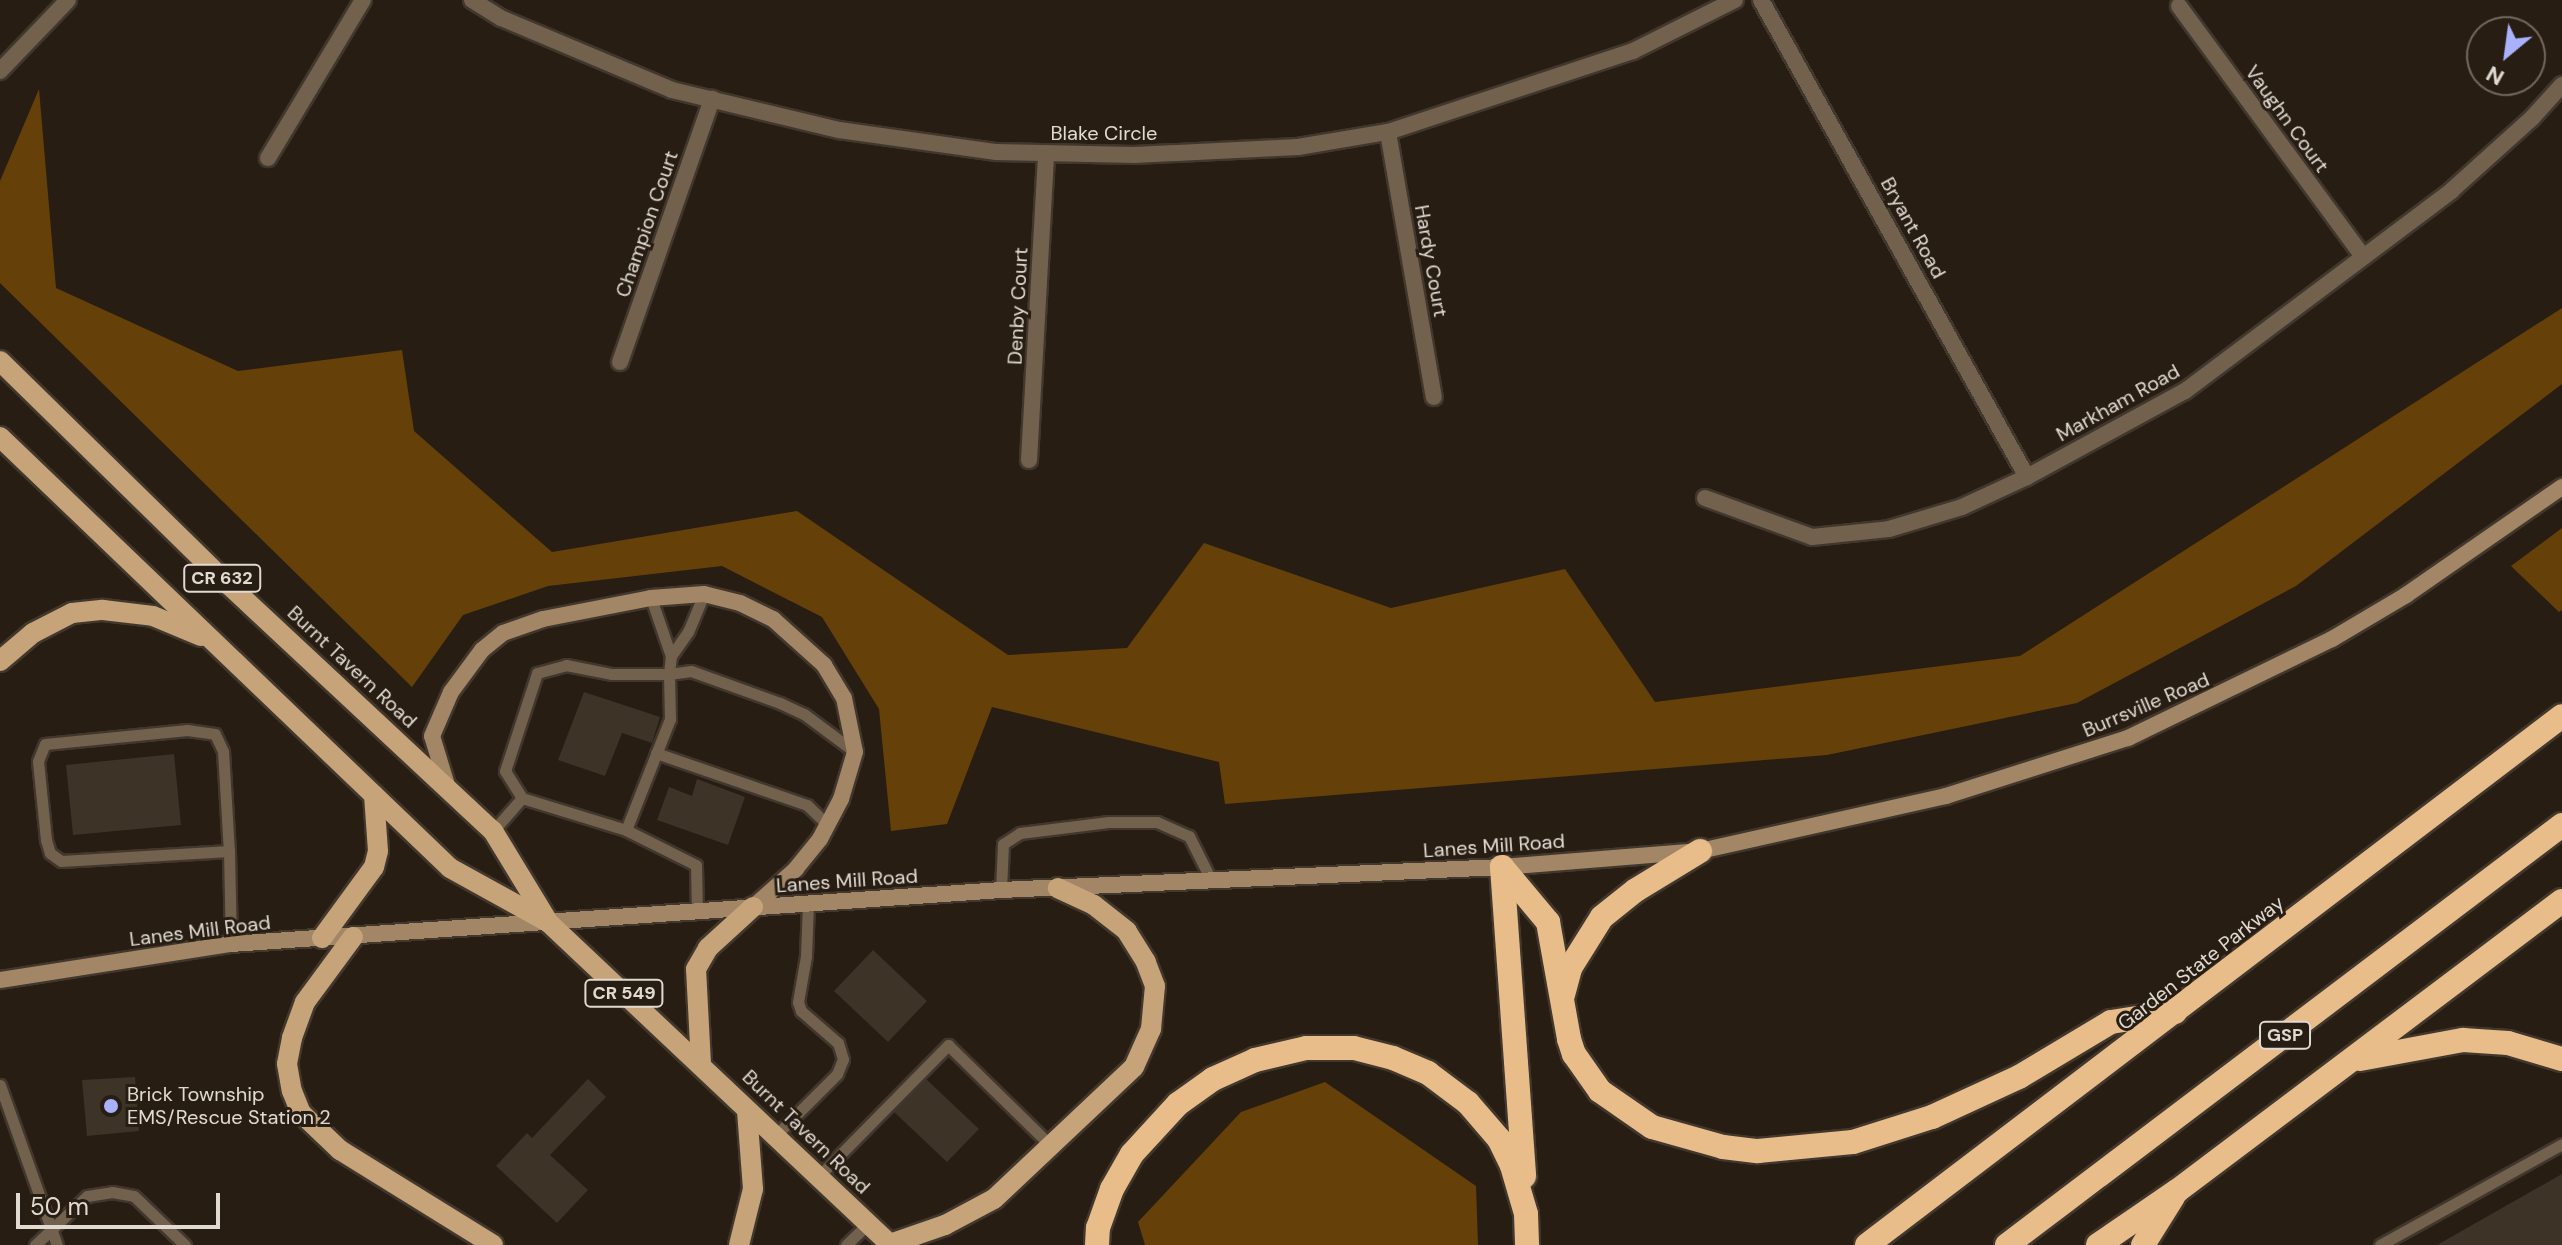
<!DOCTYPE html>
<html>
<head>
<meta charset="utf-8">
<style>
  body { margin:0 }
  #map { position:relative; width:2562px; height:1245px; overflow:hidden; background:#271d12; font-family:"DM Sans",sans-serif }
  div>[style] { position:absolute }
  [style*='--x'] { left:calc(var(--x)*1px); top:calc(var(--y)*1px); width:calc(var(--w)*1px); rotate:calc(var(--a)*1deg) }
  .forest>* { inset:0; background:#664009 }
  .building>* { inset:0; background:#3d3327 }
  .roads { filter:drop-shadow(2px 0 #41372d) drop-shadow(-2px 0 #41372d) drop-shadow(0 2px #41372d) drop-shadow(0 -2px #41372d) }
  .service>* { height:11px; margin:-5.5px; padding:0 5.5px; transform-origin:5.5px; border-radius:5.5px; background:#72614d }
  .minor>* { height:16px; margin:-8px; padding:0 8px; transform-origin:8px; border-radius:8px; background:#72614d }
  .secondary>* { height:16px; margin:-8px; padding:0 8px; transform-origin:8px; border-radius:8px; background:#a28666 }
  .primary>* { height:20px; margin:-10px; padding:0 10px; transform-origin:10px; border-radius:10px; background:#c7a379 }
  .motorway>* { height:24px; margin:-12px; padding:0 12px; transform-origin:12px; border-radius:12px; background:#e9bd8a }
  .dots>* { width:22px; height:22px; translate:-50% -50%; box-sizing:border-box; border:4px solid #271d12; border-radius:50% }
  span { translate:-50% -50%; white-space:nowrap; text-align:center; line-height:1.15; -webkit-text-stroke:6px #271d12; paint-order:stroke }
  .shield-label span { padding:2px 6px; background:#271d12; border:2px solid; border-radius:6px; -webkit-text-stroke-width:0 }
  .shield-label { font-size:18px; color:#e1dad3; font-weight:700 }
  .street-label { font-size:20px; color:#e1dad3 }
  .poi-label { font-size:20px; color:#e1dad3 }
  .left { translate:0 -50%; text-align:left }
  .north { position:absolute; left:2466px; top:16px; width:80px; height:80px; box-sizing:border-box; background:#271d12; border:2px solid #71695f; border-radius:50%; rotate:209deg; font-size:22px; font-weight:700; line-height:32px; text-align:center; color:#e1dad3 }
  .north::after { content:''; display:block; margin:auto; width:28px; height:36px; background:#a9b0fc; clip-path:polygon(50% 0,100% 100%,50% 72%,0 100%) }
  .scale { position:absolute; left:16px; top:1193px; width:204px; height:36px; box-sizing:border-box; border:4px solid #e1dad3; border-top:0; padding-left:10px; font-size:24px; line-height:28px; white-space:nowrap; color:#e1dad3; -webkit-text-stroke:6px #271d12; paint-order:stroke }
</style>
</head>
<body>
<div id="map">
  <div class="forest">
    <i style="clip-path:polygon(39px 89px,56px 288px,238px 371px,402px 350px,414px 431px,552px 552px,797px 511px,1008px 655px,1127px 648px,1204px 543px,1391px 608px,1565px 569px,1655px 702px,2020px 656px,2562px 308px,2562px 384px,2296px 586px,2077px 703px,1827px 755px,1225px 804px,1219px 762px,992px 707px,947px 824px,891px 831px,879px 709px,822px 617px,722px 566px,548px 586px,463px 615px,412px 687px,0 283px,0 181px)"></i>
    <i style="clip-path:polygon(2562px 528px,2562px 610px,2559px 612px,2511px 566px)"></i>
    <i style="clip-path:polygon(1325px 1082px,1476px 1186px,1478px 1245px,1145px 1245px,1138px 1222px,1241px 1112px)"></i>
  </div>
  <div class="building">
    <i style="clip-path:polygon(584px 692px,660px 717px,652px 743px,622px 733px,605px 776px,558px 760px)"></i>
    <i style="clip-path:polygon(174px 754px,181px 825px,73px 835px,66px 765px)"></i>
    <i style="clip-path:polygon(697px 779px,745px 797px,728px 845px,657px 820px,669px 787px,692px 796px)"></i>
    <i style="clip-path:polygon(873px 950px,927px 1001px,888px 1042px,834px 991px)"></i>
    <i style="clip-path:polygon(135px 1077px,139px 1131px,87px 1136px,82px 1080px)"></i>
    <i style="clip-path:polygon(588px 1079px,606px 1097px,550px 1155px,588px 1190px,557px 1223px,496px 1166px,527px 1133px,532px 1138px)"></i>
    <i style="clip-path:polygon(926px 1079px,979px 1129px,947px 1162px,894px 1112px)"></i>
    <i style="clip-path:polygon(2562px 1174px,2562px 1245px,2437px 1245px)"></i>
  </div>
  <div class="roads">
    <div class="service">
      <i style="--x:651;--y:598;--w:61;--a:71"></i>
      <i style="--x:671;--y:656;--w:29;--a:-55"></i>
      <i style="--x:688;--y:632;--w:41;--a:-67.2"></i>
      <i style="--x:656;--y:753;--w:160;--a:19"></i>
      <i style="--x:807;--y:805;--w:29;--a:44"></i>
      <i style="--x:522;--y:798;--w:109;--a:17.1"></i>
      <i style="--x:626;--y:830;--w:78;--a:26.6"></i>
      <i style="--x:696;--y:865;--w:46;--a:88.8"></i>
      <i style="--x:626;--y:830;--w:119;--a:-68.4"></i>
      <i style="--x:670;--y:719;--w:45;--a:-91.3"></i>
      <i style="--x:669;--y:674;--w:22;--a:-8"></i>
      <i style="--x:691;--y:671;--w:95;--a:19.8"></i>
      <i style="--x:780;--y:703;--w:26;--a:25"></i>
      <i style="--x:804;--y:714;--w:64;--a:36.7"></i>
      <i style="--x:493;--y:831;--w:44;--a:-48.7"></i>
      <i style="--x:522;--y:798;--w:32;--a:-122"></i>
      <i style="--x:505;--y:771;--w:103;--a:-71.9"></i>
      <i style="--x:537;--y:673;--w:30;--a:-15"></i>
      <i style="--x:566;--y:665;--w:47;--a:11.1"></i>
      <i style="--x:612;--y:674;--w:57;--a:0"></i>
      <i style="--x:669;--y:674;--w:18;--a:-84"></i>
      <i style="--x:229;--y:851;--w:168;--a:176.6"></i>
      <i style="--x:61;--y:861;--w:14;--a:-144"></i>
      <i style="--x:50;--y:853;--w:14;--a:-107"></i>
      <i style="--x:46;--y:840;--w:79;--a:-95.8"></i>
      <i style="--x:38;--y:761;--w:18;--a:-68"></i>
      <i style="--x:45;--y:744;--w:143;--a:-5.6"></i>
      <i style="--x:187;--y:730;--w:28;--a:8"></i>
      <i style="--x:215;--y:734;--w:19;--a:65"></i>
      <i style="--x:223;--y:751;--w:100;--a:86.6"></i>
      <i style="--x:229;--y:851;--w:93;--a:88.8"></i>
      <i style="--x:1001;--y:890;--w:46;--a:-87.5"></i>
      <i style="--x:1003;--y:844;--w:20;--a:-33"></i>
      <i style="--x:1020;--y:833;--w:89;--a:-7.1"></i>
      <i style="--x:1108;--y:822;--w:49;--a:0"></i>
      <i style="--x:1157;--y:822;--w:35;--a:24"></i>
      <i style="--x:1189;--y:836;--w:49;--a:63.4"></i>
      <i style="--x:0;--y:1085;--w:170;--a:70.4"></i>
      <i style="--x:774;--y:1137;--w:89;--a:-45"></i>
      <i style="--x:837;--y:1074;--w:16;--a:-68"></i>
      <i style="--x:843;--y:1059;--w:17;--a:-107"></i>
      <i style="--x:838;--y:1043;--w:49;--a:-139.1"></i>
      <i style="--x:801;--y:1011;--w:9;--a:-108"></i>
      <i style="--x:798;--y:1002;--w:47;--a:-80.1"></i>
      <i style="--x:806;--y:956;--w:52;--a:-87.8"></i>
      <i style="--x:817;--y:1178;--w:187;--a:-45.4"></i>
      <i style="--x:948;--y:1045;--w:144;--a:44.4"></i>
      <i style="--x:35;--y:1245;--w:71;--a:-43.3"></i>
      <i style="--x:87;--y:1196;--w:25;--a:-9"></i>
      <i style="--x:112;--y:1192;--w:22;--a:10"></i>
      <i style="--x:134;--y:1196;--w:71;--a:43.9"></i>
      <i style="--x:846;--y:1245;--w:30;--a:-44"></i>
      <i style="--x:2380;--y:1245;--w:208;--a:-29"></i>
    </div>
    <div class="minor">
      <i style="--x:472;--y:0;--w:34;--a:32"></i>
      <i style="--x:501;--y:18;--w:186;--a:22.8"></i>
      <i style="--x:672;--y:90;--w:172;--a:13.5"></i>
      <i style="--x:839;--y:130;--w:159;--a:8"></i>
      <i style="--x:996;--y:152;--w:138;--a:1.2"></i>
      <i style="--x:1134;--y:155;--w:164;--a:-2.8"></i>
      <i style="--x:1298;--y:147;--w:91;--a:-9.5"></i>
      <i style="--x:1388;--y:132;--w:258;--a:-18.3"></i>
      <i style="--x:1633;--y:51;--w:114;--a:-26.6"></i>
      <i style="--x:1761;--y:0;--w:546;--a:60.85"></i>
      <i style="--x:2179;--y:6;--w:309;--a:53.7"></i>
      <i style="--x:0;--y:71;--w:98;--a:-46.2"></i>
      <i style="--x:1388;--y:132;--w:269;--a:80.2"></i>
      <i style="--x:268;--y:158;--w:184;--a:-59"></i>
      <i style="--x:620;--y:362;--w:279;--a:-70.7"></i>
      <i style="--x:1029;--y:460;--w:307;--a:-86.8"></i>
      <i style="--x:1705;--y:498;--w:114;--a:20"></i>
      <i style="--x:1812;--y:537;--w:77;--a:-5.9"></i>
      <i style="--x:1889;--y:529;--w:76;--a:-16.8"></i>
      <i style="--x:1962;--y:507;--w:72;--a:-24.8"></i>
      <i style="--x:2027;--y:477;--w:180;--a:-28.6"></i>
      <i style="--x:2185;--y:391;--w:333;--a:-36.9"></i>
      <i style="--x:2451;--y:191;--w:109;--a:-42"></i>
      <i style="--x:2532;--y:118;--w:45;--a:-47.7"></i>
    </div>
    <div class="secondary">
      <i style="--x:447;--y:785;--w:51;--a:-107"></i>
      <i style="--x:432;--y:736;--w:48;--a:-66.6"></i>
      <i style="--x:451;--y:692;--w:52;--a:-53.6"></i>
      <i style="--x:482;--y:650;--w:27;--a:-39"></i>
      <i style="--x:503;--y:633;--w:42;--a:-19.3"></i>
      <i style="--x:543;--y:619;--w:110;--a:-11"></i>
      <i style="--x:651;--y:598;--w:53;--a:-4.3"></i>
      <i style="--x:704;--y:594;--w:37;--a:14"></i>
      <i style="--x:740;--y:603;--w:37;--a:26"></i>
      <i style="--x:773;--y:619;--w:69;--a:42"></i>
      <i style="--x:824;--y:665;--w:39;--a:59"></i>
      <i style="--x:844;--y:698;--w:55;--a:78.5"></i>
      <i style="--x:855;--y:752;--w:49;--a:106.6"></i>
      <i style="--x:841;--y:799;--w:45;--a:117.7"></i>
      <i style="--x:820;--y:839;--w:38;--a:129"></i>
      <i style="--x:796;--y:869;--w:57;--a:138.5"></i>
      <i style="--x:0;--y:980;--w:234;--a:-8.9"></i>
      <i style="--x:231;--y:944;--w:772;--a:-4.01"></i>
      <i style="--x:1001;--y:890;--w:502;--a:-2.63"></i>
      <i style="--x:1502;--y:867;--w:199;--a:-4.6"></i>
      <i style="--x:1700;--y:851;--w:252;--a:-12.6"></i>
      <i style="--x:1946;--y:796;--w:191;--a:-17.7"></i>
      <i style="--x:2128;--y:738;--w:227;--a:-25.9"></i>
      <i style="--x:2332;--y:639;--w:86;--a:-30.7"></i>
      <i style="--x:2406;--y:595;--w:190;--a:-34.7"></i>
    </div>
    <div class="primary">
      <i style="--x:0;--y:361;--w:320;--a:44.4"></i>
      <i style="--x:229;--y:585;--w:361;--a:43"></i>
      <i style="--x:493;--y:831;--w:102;--a:58.7"></i>
      <i style="--x:0;--y:437;--w:623;--a:43.76"></i>
      <i style="--x:450;--y:868;--w:112;--a:28.9"></i>
      <i style="--x:548;--y:922;--w:471;--a:43.3"></i>
      <i style="--x:0;--y:661;--w:43;--a:-40.3"></i>
      <i style="--x:33;--y:633;--w:44;--a:-27.1"></i>
      <i style="--x:72;--y:613;--w:31;--a:-6"></i>
      <i style="--x:103;--y:610;--w:50;--a:6.8"></i>
      <i style="--x:153;--y:616;--w:52;--a:22.6"></i>
      <i style="--x:353;--y:937;--w:81;--a:126.4"></i>
      <i style="--x:305;--y:1002;--w:38;--a:110"></i>
      <i style="--x:292;--y:1038;--w:26;--a:101"></i>
      <i style="--x:287;--y:1064;--w:27;--a:80"></i>
      <i style="--x:292;--y:1091;--w:24;--a:68"></i>
      <i style="--x:301;--y:1113;--w:54;--a:43.5"></i>
      <i style="--x:340;--y:1150;--w:180;--a:31.8"></i>
      <i style="--x:322;--y:938;--w:88;--a:-53.8"></i>
      <i style="--x:374;--y:867;--w:16;--a:-76"></i>
      <i style="--x:378;--y:851;--w:56;--a:-94.1"></i>
      <i style="--x:701;--y:1064;--w:95;--a:-93"></i>
      <i style="--x:696;--y:969;--w:24;--a:-60"></i>
      <i style="--x:708;--y:948;--w:61;--a:-42.3"></i>
      <i style="--x:890;--y:1244;--w:58;--a:-19.1"></i>
      <i style="--x:945;--y:1225;--w:55;--a:-28"></i>
      <i style="--x:994;--y:1199;--w:192;--a:-43.3"></i>
      <i style="--x:1134;--y:1067;--w:42;--a:-65.9"></i>
      <i style="--x:1151;--y:1029;--w:43;--a:-84.7"></i>
      <i style="--x:1155;--y:986;--w:26;--a:-111"></i>
      <i style="--x:1146;--y:962;--w:36;--a:-122"></i>
      <i style="--x:1127;--y:931;--w:42;--a:-141.8"></i>
      <i style="--x:1094;--y:905;--w:40;--a:-155"></i>
      <i style="--x:739;--y:1245;--w:58;--a:-76"></i>
      <i style="--x:753;--y:1189;--w:78;--a:-94.4"></i>
    </div>
    <div class="motorway">
      <i style="--x:1502;--y:867;--w:72;--a:50.1"></i>
      <i style="--x:1548;--y:922;--w:119;--a:79.8"></i>
      <i style="--x:1569;--y:1039;--w:16;--a:72"></i>
      <i style="--x:1574;--y:1054;--w:45;--a:54.9"></i>
      <i style="--x:1600;--y:1091;--w:63;--a:34.7"></i>
      <i style="--x:1652;--y:1127;--w:74;--a:15.7"></i>
      <i style="--x:1723;--y:1147;--w:35;--a:7"></i>
      <i style="--x:1758;--y:1151;--w:95;--a:-5.4"></i>
      <i style="--x:1853;--y:1142;--w:83;--a:-17.6"></i>
      <i style="--x:1932;--y:1117;--w:96;--a:-24.7"></i>
      <i style="--x:2019;--y:1077;--w:107;--a:-30.9"></i>
      <i style="--x:2111;--y:1022;--w:65;--a:-8.9"></i>
      <i style="--x:1502;--y:867;--w:310;--a:85.9"></i>
      <i style="--x:1563;--y:995;--w:28;--a:-75"></i>
      <i style="--x:1570;--y:968;--w:60;--a:-57.9"></i>
      <i style="--x:1602;--y:917;--w:43;--a:-38.5"></i>
      <i style="--x:1636;--y:890;--w:75;--a:-31.4"></i>
      <i style="--x:2360;--y:1059;--w:105;--a:-10.5"></i>
      <i style="--x:2463;--y:1040;--w:45;--a:3.8"></i>
      <i style="--x:2508;--y:1043;--w:56;--a:16.5"></i>
      <i style="--x:1097;--y:1245;--w:17;--a:-87"></i>
      <i style="--x:1098;--y:1228;--w:41;--a:-70.3"></i>
      <i style="--x:1112;--y:1189;--w:40;--a:-60.3"></i>
      <i style="--x:1132;--y:1154;--w:68;--a:-47.4"></i>
      <i style="--x:1178;--y:1104;--w:43;--a:-35.5"></i>
      <i style="--x:1213;--y:1079;--w:46;--a:-24.3"></i>
      <i style="--x:1255;--y:1060;--w:52;--a:-13.2"></i>
      <i style="--x:1306;--y:1048;--w:48;--a:0"></i>
      <i style="--x:1354;--y:1048;--w:40;--a:14.4"></i>
      <i style="--x:1393;--y:1058;--w:38;--a:23"></i>
      <i style="--x:1428;--y:1073;--w:50;--a:36.9"></i>
      <i style="--x:1468;--y:1103;--w:48;--a:49.3"></i>
      <i style="--x:1499;--y:1139;--w:30;--a:64"></i>
      <i style="--x:1512;--y:1166;--w:50;--a:73.7"></i>
      <i style="--x:1526;--y:1214;--w:31;--a:88"></i>
      <i style="--x:1867;--y:1245;--w:873;--a:-37.28"></i>
      <i style="--x:2007;--y:1245;--w:696;--a:-37.12"></i>
      <i style="--x:2098;--y:1245;--w:96;--a:-34.4"></i>
      <i style="--x:2177;--y:1191;--w:482;--a:-37"></i>
      <i style="--x:2143;--y:1245;--w:57;--a:-58"></i>
    </div>
  </div>
  <div class="dots">
    <i style="left:111px;top:1106px;background:#a9b0fc"></i>
  </div>
  <div class="shield-label">
    <span style="left:222px;top:578px">CR 632</span>
    <span style="left:624px;top:993px">CR 549</span>
    <span style="left:2285px;top:1035px">GSP</span>
  </div>
  <div class="street-label">
    <span style="left:2287px;top:119px;rotate:54deg">Vaughn Court</span>
    <span style="left:1104px;top:133px">Blake Circle</span>
    <span style="left:647px;top:224px;rotate:-71deg">Champion Court</span>
    <span style="left:1913px;top:228px;rotate:61deg">Bryant Road</span>
    <span style="left:1431px;top:261px;rotate:80deg">Hardy Court</span>
    <span style="left:1018px;top:306px;rotate:-87deg">Denby Court</span>
    <span style="left:2118px;top:403px;rotate:-29deg">Markham Road</span>
    <span style="left:352px;top:667px;rotate:43deg">Burnt Tavern Road</span>
    <span style="left:2146px;top:705px;rotate:-23deg">Burrsville Road</span>
    <span style="left:1494px;top:846px;rotate:-4deg">Lanes Mill Road</span>
    <span style="left:847px;top:881px;rotate:-4deg">Lanes Mill Road</span>
    <span style="left:200px;top:931px;rotate:-7deg">Lanes Mill Road</span>
    <span style="left:2201px;top:963px;rotate:-38deg">Garden State Parkway</span>
    <span style="left:806px;top:1132px;rotate:44deg">Burnt Tavern Road</span>
  </div>
  <div class="poi-label">
    <span class="left" style="left:127px;top:1106px">Brick Township<br>EMS/Rescue Station 2</span>
  </div>
  <div class="north">N</div>
  <div class="scale">50 m</div>
</div>
</body>
</html>
